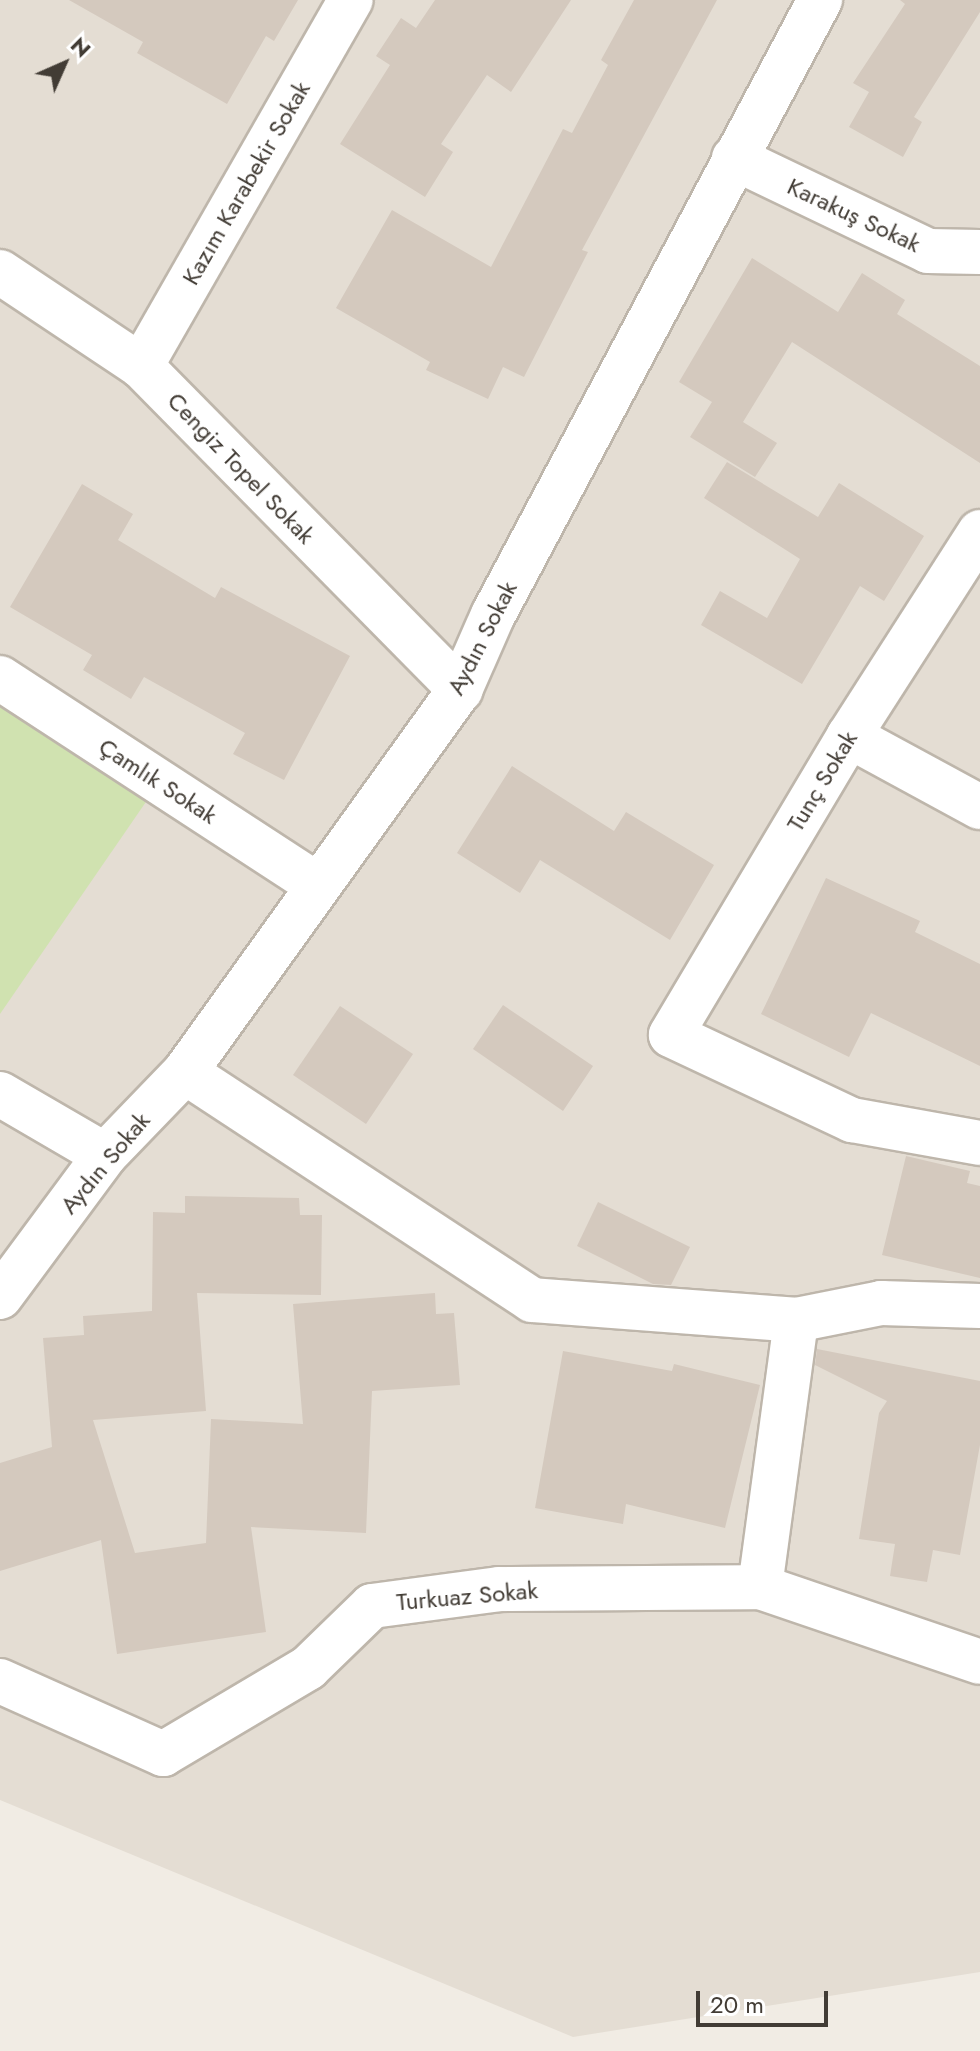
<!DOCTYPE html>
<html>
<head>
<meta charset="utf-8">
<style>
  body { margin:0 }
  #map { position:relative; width:980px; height:2051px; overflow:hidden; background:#f1ece4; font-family:Jost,sans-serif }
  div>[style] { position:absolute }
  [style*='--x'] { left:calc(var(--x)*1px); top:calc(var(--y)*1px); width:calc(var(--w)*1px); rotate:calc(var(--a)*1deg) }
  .residential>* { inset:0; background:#e4ddd3 }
  .green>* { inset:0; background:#d0e2b0 }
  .building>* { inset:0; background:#d4c9be }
  .roads { filter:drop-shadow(2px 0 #beb6ab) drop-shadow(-2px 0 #beb6ab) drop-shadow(0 2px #beb6ab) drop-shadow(0 -2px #beb6ab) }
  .minor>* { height:44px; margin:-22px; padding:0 22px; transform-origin:22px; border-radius:22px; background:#fff }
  span { translate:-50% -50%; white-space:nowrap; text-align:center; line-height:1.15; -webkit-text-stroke:6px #fff; paint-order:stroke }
  .street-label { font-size:24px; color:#423c35 }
  .north { position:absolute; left:24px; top:24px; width:80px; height:80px; -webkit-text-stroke:6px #fff; paint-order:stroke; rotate:45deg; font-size:22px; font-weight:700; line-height:32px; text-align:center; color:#423c35 }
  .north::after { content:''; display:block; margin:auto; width:28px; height:36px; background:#423c35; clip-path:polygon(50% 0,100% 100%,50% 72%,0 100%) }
  .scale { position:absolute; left:696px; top:1991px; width:132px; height:36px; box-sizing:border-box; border:4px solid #423c35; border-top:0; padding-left:10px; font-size:24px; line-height:28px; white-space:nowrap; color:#423c35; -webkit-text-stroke:6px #fff; paint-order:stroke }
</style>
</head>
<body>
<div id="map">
  <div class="residential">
    <i style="clip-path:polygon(0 0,980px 0,980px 1972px,573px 2037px,0 1800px)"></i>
  </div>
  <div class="green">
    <i style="clip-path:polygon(0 704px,150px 796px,0 1014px)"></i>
  </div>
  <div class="building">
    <i style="clip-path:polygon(69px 0,298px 0,274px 41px,266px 36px,227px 104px,137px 53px,143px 42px)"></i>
    <i style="clip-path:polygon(435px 0,571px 0,511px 92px,487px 75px,441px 144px,453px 152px,425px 197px,340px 144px,390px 65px,376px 56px,401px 18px,416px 28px)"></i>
    <i style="clip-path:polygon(634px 0,717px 0,582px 250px,588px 252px,524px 377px,503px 367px,488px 399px,426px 370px,430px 362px,336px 308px,392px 210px,491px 267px,563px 129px,572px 133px,608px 65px,601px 60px)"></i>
    <i style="clip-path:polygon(900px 0,980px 0,980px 12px,914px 117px,922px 122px,903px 157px,849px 127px,869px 92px,853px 83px,905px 4px)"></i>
    <i style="clip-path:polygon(752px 258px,838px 312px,862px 273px,905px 300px,897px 314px,980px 366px,980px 463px,792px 342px,743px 422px,777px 443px,755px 477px,690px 437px,712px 402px,679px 382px)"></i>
    <i style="clip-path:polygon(727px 462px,818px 517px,839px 483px,924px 536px,884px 601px,860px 586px,802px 684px,701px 625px,720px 591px,767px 618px,800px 559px,704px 498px)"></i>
    <i style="clip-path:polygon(82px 484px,133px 514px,118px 540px,215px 598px,221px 587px,350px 656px,284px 780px,233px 754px,245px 733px,144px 677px,131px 699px,83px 670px,92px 655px,10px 607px)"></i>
    <i style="clip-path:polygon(512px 766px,614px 831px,626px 812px,714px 865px,670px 940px,540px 860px,520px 893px,457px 853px)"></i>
    <i style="clip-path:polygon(826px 878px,920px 921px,915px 932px,980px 964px,980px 1066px,871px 1013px,849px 1057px,761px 1014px)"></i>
    <i style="clip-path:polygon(503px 1005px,593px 1066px,563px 1111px,473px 1049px)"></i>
    <i style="clip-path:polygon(340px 1006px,413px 1054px,366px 1124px,293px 1075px)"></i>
    <i style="clip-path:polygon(906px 1156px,970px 1171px,967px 1183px,980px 1186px,980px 1278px,882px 1255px)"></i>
    <i style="clip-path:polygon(185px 1196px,299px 1198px,300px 1215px,322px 1215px,321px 1295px,197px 1293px,206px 1411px,93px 1420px,135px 1553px,206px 1543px,211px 1419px,303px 1424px,293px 1304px,435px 1293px,436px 1314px,454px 1313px,460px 1385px,372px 1391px,366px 1533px,251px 1527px,266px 1632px,117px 1654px,101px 1540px,0 1571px,0 1463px,52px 1447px,43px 1338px,84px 1335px,83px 1316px,152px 1311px,153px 1212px,185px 1213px)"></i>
    <i style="clip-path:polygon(598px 1202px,690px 1247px,671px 1285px,653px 1284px,577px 1246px)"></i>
    <i style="clip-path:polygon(817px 1349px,980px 1381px,980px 1445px,960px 1555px,933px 1550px,927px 1582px,890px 1576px,895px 1544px,859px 1539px,879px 1413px,887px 1401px,815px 1365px)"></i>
    <i style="clip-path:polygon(563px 1351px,672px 1371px,674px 1364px,760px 1385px,725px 1528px,626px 1504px,623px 1524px,535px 1508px)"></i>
  </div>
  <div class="roads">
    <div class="minor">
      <i style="--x:734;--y:158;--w:215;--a:25.6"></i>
      <i style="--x:928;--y:251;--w:52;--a:1.1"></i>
      <i style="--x:0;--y:272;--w:169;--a:33.7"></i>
      <i style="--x:141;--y:366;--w:455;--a:45.4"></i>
      <i style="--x:141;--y:366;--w:422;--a:-60.2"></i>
      <i style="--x:980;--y:532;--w:242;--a:122.7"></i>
      <i style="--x:849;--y:736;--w:348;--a:120.8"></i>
      <i style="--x:671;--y:1035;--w:200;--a:25.2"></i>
      <i style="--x:852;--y:1120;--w:130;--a:10.2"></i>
      <i style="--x:0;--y:678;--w:377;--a:33.1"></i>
      <i style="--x:849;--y:736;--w:149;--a:28.5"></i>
      <i style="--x:185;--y:1072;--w:415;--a:33.3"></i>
      <i style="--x:532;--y:1300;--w:265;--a:4.3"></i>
      <i style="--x:0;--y:1094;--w:121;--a:30.2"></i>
      <i style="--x:0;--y:1297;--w:177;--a:-53.5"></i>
      <i style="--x:105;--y:1155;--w:115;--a:-46.1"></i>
      <i style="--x:185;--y:1072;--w:471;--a:-54.3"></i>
      <i style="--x:460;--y:690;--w:82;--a:-66.3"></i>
      <i style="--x:493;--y:615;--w:697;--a:-62"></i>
      <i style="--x:760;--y:1587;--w:269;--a:-82.3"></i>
      <i style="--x:796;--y:1320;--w:87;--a:-11.3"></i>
      <i style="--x:881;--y:1303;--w:99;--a:1.7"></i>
      <i style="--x:0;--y:1681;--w:179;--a:24.1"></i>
      <i style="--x:163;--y:1754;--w:169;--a:-30.7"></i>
      <i style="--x:308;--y:1668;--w:89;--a:-44.1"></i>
      <i style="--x:372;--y:1606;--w:128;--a:-7.6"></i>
      <i style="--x:499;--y:1589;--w:261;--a:-0.4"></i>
      <i style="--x:760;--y:1587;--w:232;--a:18.8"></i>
    </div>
  </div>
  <div class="street-label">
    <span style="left:246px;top:183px;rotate:-60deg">Kazım Karabekir Sokak</span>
    <span style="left:854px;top:215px;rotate:25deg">Karakuş Sokak</span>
    <span style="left:241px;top:468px;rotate:46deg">Cengiz Topel Sokak</span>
    <span style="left:482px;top:638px;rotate:-63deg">Aydın Sokak</span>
    <span style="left:158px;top:781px;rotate:33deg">Çamlık Sokak</span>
    <span style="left:822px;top:781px;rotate:-59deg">Tunç Sokak</span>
    <span style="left:105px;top:1163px;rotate:-50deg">Aydın Sokak</span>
    <span style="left:467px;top:1596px;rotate:-5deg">Turkuaz Sokak</span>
  </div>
  <div class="north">N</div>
  <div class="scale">20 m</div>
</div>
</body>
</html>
